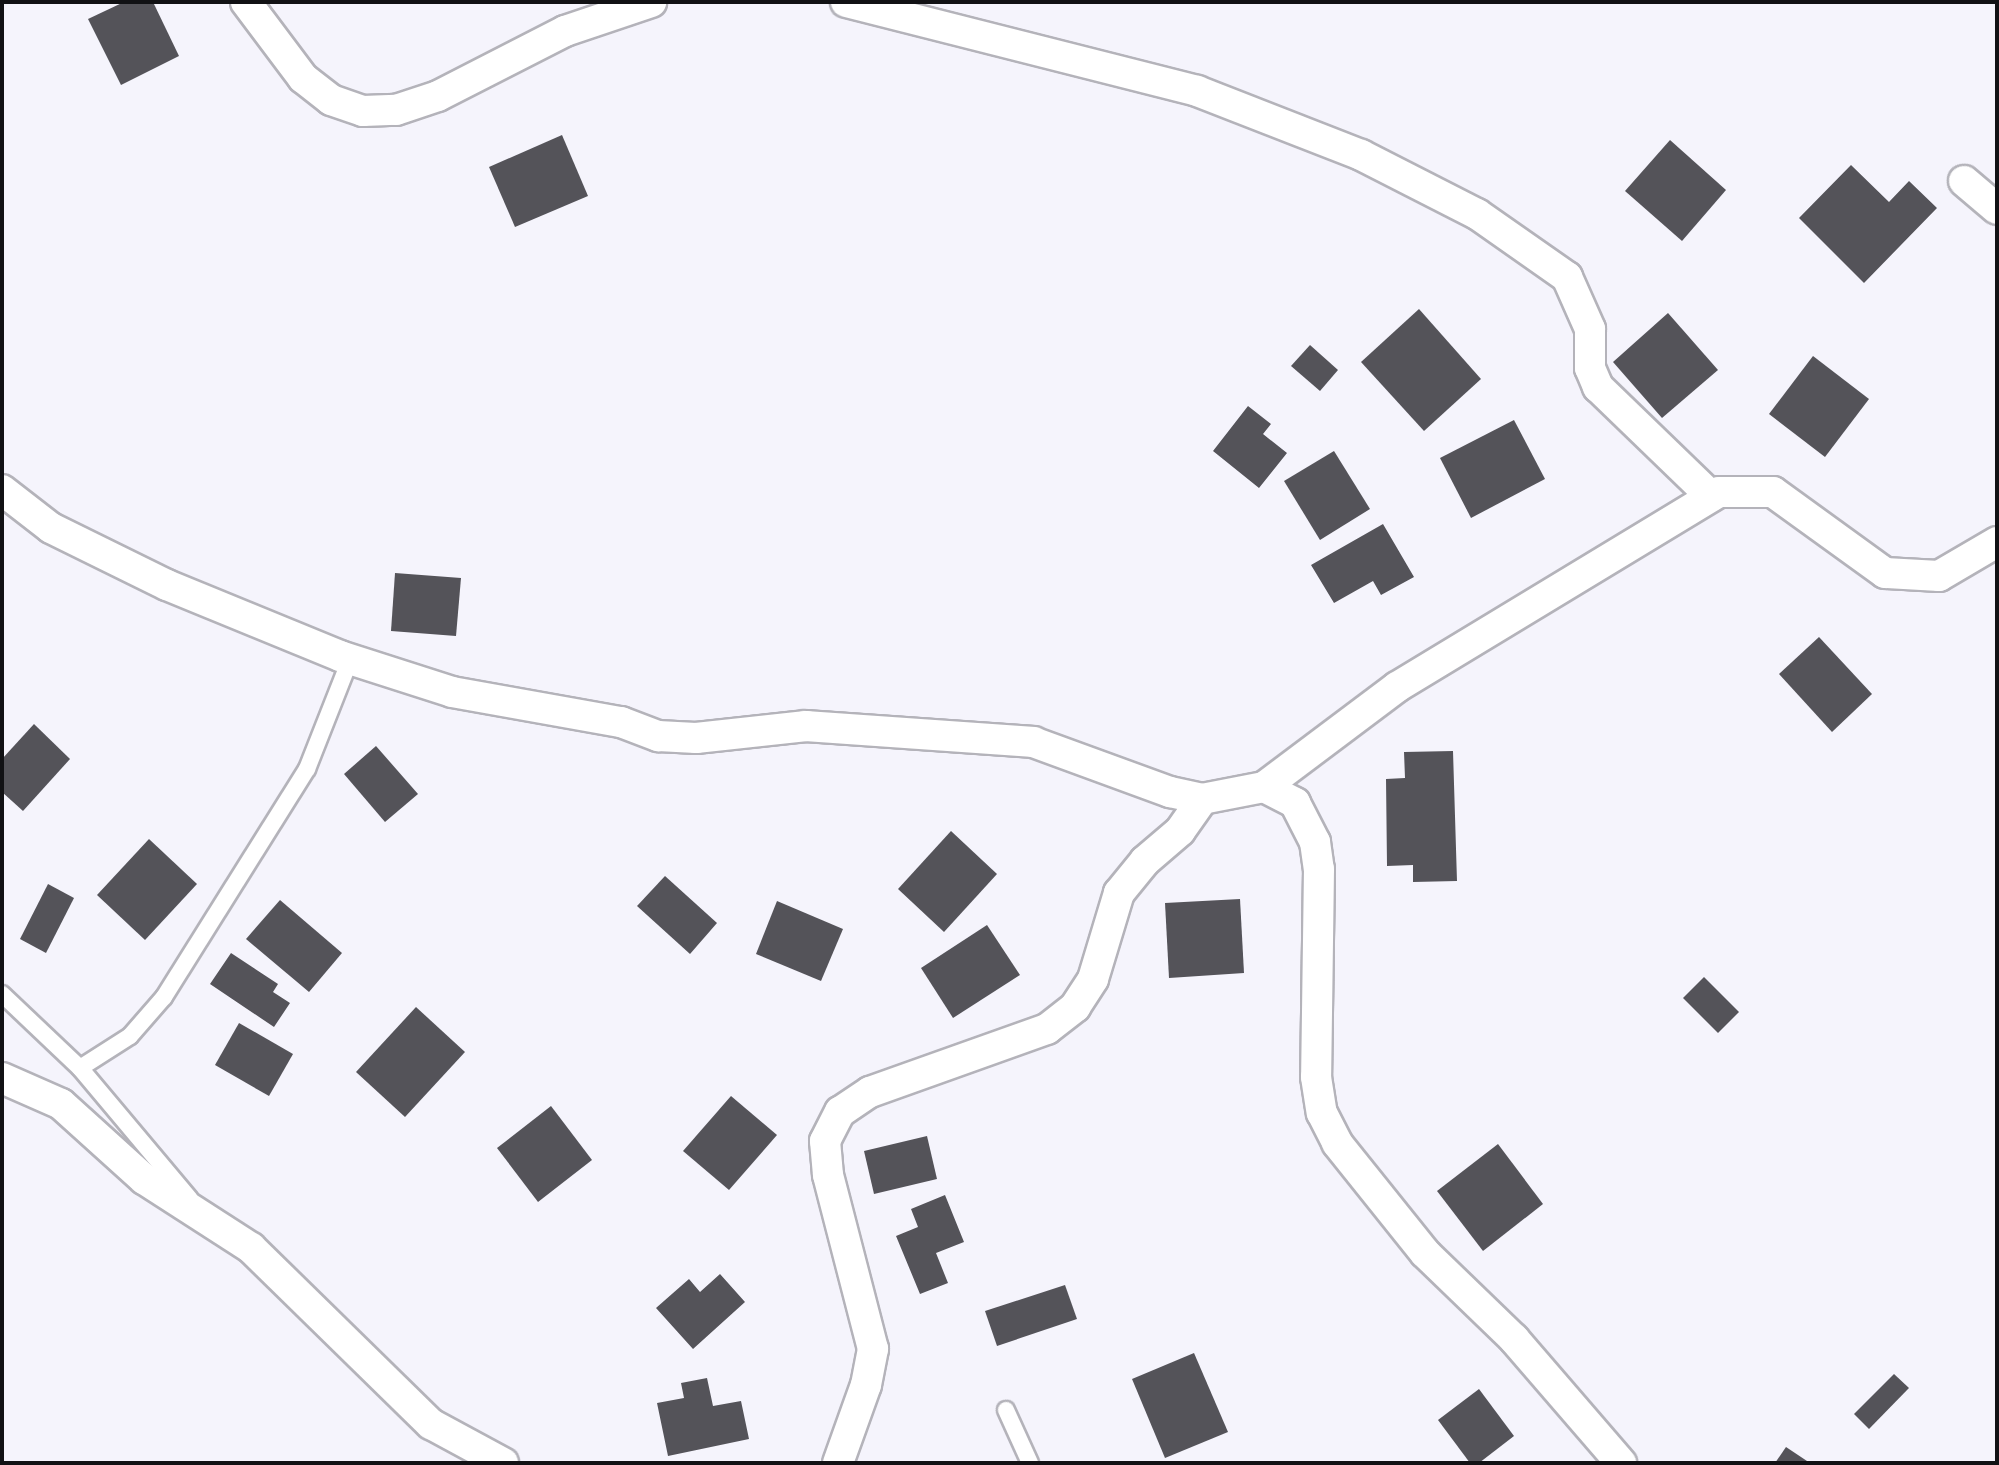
<!DOCTYPE html>
<html>
<head>
<meta charset="utf-8">
<style>
  body { margin:0 }
  #map { position:relative; width:1999px; height:1465px; overflow:hidden; background:#f5f4fc; font-family:"Noto Sans",sans-serif }
  div>[style] { position:absolute }
  [style*='--x'] { left:calc(var(--x)*1px); top:calc(var(--y)*1px); width:calc(var(--w)*1px); rotate:calc(var(--a)*1deg) }
  .building>* { inset:0; background:#545359 }
  .roads { filter:drop-shadow(2px 0 #b4b3ba) drop-shadow(-2px 0 #b4b3ba) drop-shadow(0 2px #b4b3ba) drop-shadow(0 -2px #b4b3ba) }
  .lane>* { height:16px; margin:-8px; padding:0 8px; transform-origin:8px; border-radius:8px; background:#fff }
  .street>* { height:30px; margin:-15px; padding:0 15px; transform-origin:15px; border-radius:15px; background:#fff }
  span { translate:-50% -50%; white-space:nowrap; text-align:center; line-height:1.15; -webkit-text-stroke:8px #f5f4fc; paint-order:stroke }
  .frame { position:absolute; inset:0; border:4px solid #111114; pointer-events:none }
</style>
</head>
<body>
<div id="map">
  <div class="building">
    <i style="clip-path:polygon(124px 2px,153px 2px,179px 56px,121px 85px,88px 19px)"></i>
    <i style="clip-path:polygon(562px 135px,588px 196px,515px 227px,489px 167px)"></i>
    <i style="clip-path:polygon(1670px 140px,1726px 190px,1682px 241px,1625px 191px)"></i>
    <i style="clip-path:polygon(1851px 165px,1889px 202px,1909px 181px,1937px 208px,1864px 283px,1799px 218px)"></i>
    <i style="clip-path:polygon(1419px 309px,1481px 379px,1424px 431px,1361px 362px)"></i>
    <i style="clip-path:polygon(1668px 313px,1718px 370px,1662px 418px,1613px 362px)"></i>
    <i style="clip-path:polygon(1310px 345px,1338px 370px,1320px 391px,1291px 366px)"></i>
    <i style="clip-path:polygon(1813px 356px,1869px 399px,1825px 457px,1769px 414px)"></i>
    <i style="clip-path:polygon(1248px 406px,1271px 424px,1263px 434px,1287px 453px,1259px 488px,1213px 451px)"></i>
    <i style="clip-path:polygon(1514px 420px,1545px 479px,1471px 518px,1440px 458px)"></i>
    <i style="clip-path:polygon(1334px 451px,1370px 509px,1320px 540px,1284px 481px)"></i>
    <i style="clip-path:polygon(1383px 524px,1414px 577px,1381px 595px,1373px 581px,1334px 603px,1311px 565px)"></i>
    <i style="clip-path:polygon(395px 573px,461px 578px,456px 636px,391px 631px)"></i>
    <i style="clip-path:polygon(1819px 637px,1872px 694px,1832px 732px,1779px 674px)"></i>
    <i style="clip-path:polygon(34px 724px,70px 759px,23px 811px,2px 792px,2px 759px)"></i>
    <i style="clip-path:polygon(376px 746px,418px 794px,385px 822px,344px 774px)"></i>
    <i style="clip-path:polygon(1453px 751px,1457px 881px,1413px 882px,1413px 865px,1387px 866px,1386px 779px,1405px 778px,1404px 752px)"></i>
    <i style="clip-path:polygon(951px 831px,997px 874px,944px 932px,898px 889px)"></i>
    <i style="clip-path:polygon(149px 839px,197px 884px,145px 940px,97px 895px)"></i>
    <i style="clip-path:polygon(665px 876px,717px 923px,690px 954px,637px 906px)"></i>
    <i style="clip-path:polygon(48px 884px,74px 898px,46px 953px,20px 939px)"></i>
    <i style="clip-path:polygon(1240px 899px,1244px 973px,1169px 978px,1165px 903px)"></i>
    <i style="clip-path:polygon(280px 900px,342px 953px,309px 992px,246px 939px)"></i>
    <i style="clip-path:polygon(777px 901px,843px 929px,821px 981px,756px 954px)"></i>
    <i style="clip-path:polygon(987px 925px,1020px 975px,953px 1018px,921px 968px)"></i>
    <i style="clip-path:polygon(231px 953px,278px 984px,273px 992px,290px 1003px,274px 1027px,210px 984px)"></i>
    <i style="clip-path:polygon(1704px 977px,1739px 1012px,1718px 1033px,1683px 998px)"></i>
    <i style="clip-path:polygon(416px 1007px,465px 1052px,405px 1117px,356px 1072px)"></i>
    <i style="clip-path:polygon(239px 1023px,293px 1054px,269px 1096px,215px 1065px)"></i>
    <i style="clip-path:polygon(731px 1096px,777px 1135px,729px 1190px,683px 1151px)"></i>
    <i style="clip-path:polygon(551px 1106px,592px 1160px,538px 1202px,497px 1148px)"></i>
    <i style="clip-path:polygon(927px 1136px,937px 1179px,874px 1194px,864px 1151px)"></i>
    <i style="clip-path:polygon(1498px 1144px,1543px 1204px,1483px 1251px,1437px 1191px)"></i>
    <i style="clip-path:polygon(945px 1195px,964px 1242px,936px 1253px,948px 1283px,920px 1294px,896px 1236px,918px 1227px,911px 1209px)"></i>
    <i style="clip-path:polygon(720px 1274px,745px 1302px,693px 1349px,656px 1308px,689px 1279px,700px 1292px)"></i>
    <i style="clip-path:polygon(1065px 1285px,1077px 1319px,997px 1346px,985px 1311px)"></i>
    <i style="clip-path:polygon(1194px 1353px,1228px 1432px,1165px 1458px,1132px 1379px)"></i>
    <i style="clip-path:polygon(1894px 1374px,1909px 1388px,1869px 1429px,1854px 1414px)"></i>
    <i style="clip-path:polygon(707px 1378px,713px 1406px,741px 1401px,749px 1439px,668px 1456px,657px 1403px,684px 1398px,681px 1383px)"></i>
    <i style="clip-path:polygon(1479px 1389px,1514px 1436px,1479px 1463px,1470px 1463px,1438px 1420px)"></i>
    <i style="clip-path:polygon(1786px 1447px,1810px 1463px,1775px 1463px)"></i>
  </div>
  <div class="roads">
    <div class="lane">
      <i style="--x:2;--y:994;--w:108;--a:43.5"></i>
      <i style="--x:80;--y:1068;--w:171;--a:50"></i>
      <i style="--x:80;--y:1068;--w:59;--a:-32.6"></i>
      <i style="--x:130;--y:1036;--w:52;--a:-48.9"></i>
      <i style="--x:164;--y:997;--w:269;--a:-57.9"></i>
      <i style="--x:307;--y:769;--w:117;--a:-68.5"></i>
      <i style="--x:1006;--y:1410;--w:58;--a:65.6"></i>
    </div>
    <div class="street">
      <i style="--x:246;--y:2;--w:95;--a:53.1"></i>
      <i style="--x:303;--y:78;--w:36;--a:38"></i>
      <i style="--x:331;--y:100;--w:34;--a:19"></i>
      <i style="--x:363;--y:111;--w:33;--a:-2"></i>
      <i style="--x:396;--y:110;--w:44;--a:-18.4"></i>
      <i style="--x:438;--y:96;--w:143;--a:-27.1"></i>
      <i style="--x:565;--y:31;--w:91;--a:-18.6"></i>
      <i style="--x:846;--y:2;--w:362;--a:14.2"></i>
      <i style="--x:1197;--y:91;--w:176;--a:21.3"></i>
      <i style="--x:1361;--y:155;--w:130;--a:27"></i>
      <i style="--x:1477;--y:214;--w:110;--a:35"></i>
      <i style="--x:1567;--y:277;--w:57;--a:66.1"></i>
      <i style="--x:1590;--y:329;--w:39;--a:90"></i>
      <i style="--x:1590;--y:368;--w:21;--a:67"></i>
      <i style="--x:1598;--y:387;--w:157;--a:44"></i>
      <i style="--x:1964;--y:181;--w:43;--a:40.3"></i>
      <i style="--x:2;--y:490;--w:62;--a:37.8"></i>
      <i style="--x:51;--y:528;--w:129;--a:26.2"></i>
      <i style="--x:167;--y:585;--w:187;--a:22.3"></i>
      <i style="--x:340;--y:656;--w:118;--a:17.8"></i>
      <i style="--x:452;--y:692;--w:172;--a:10.1"></i>
      <i style="--x:621;--y:722;--w:40;--a:21"></i>
      <i style="--x:658;--y:736;--w:38;--a:3"></i>
      <i style="--x:696;--y:738;--w:111;--a:-6.2"></i>
      <i style="--x:806;--y:726;--w:228;--a:4"></i>
      <i style="--x:1033;--y:742;--w:146;--a:20.1"></i>
      <i style="--x:1170;--y:792;--w:33;--a:12"></i>
      <i style="--x:1202;--y:799;--w:63;--a:-11"></i>
      <i style="--x:1264;--y:787;--w:35;--a:27"></i>
      <i style="--x:1295;--y:803;--w:44;--a:62.9"></i>
      <i style="--x:1315;--y:842;--w:27;--a:82"></i>
      <i style="--x:1319;--y:869;--w:208;--a:90.8"></i>
      <i style="--x:1316;--y:1077;--w:36;--a:81"></i>
      <i style="--x:1322;--y:1113;--w:34;--a:63"></i>
      <i style="--x:1337;--y:1143;--w:141;--a:51.3"></i>
      <i style="--x:1425;--y:1253;--w:124;--a:44"></i>
      <i style="--x:1514;--y:1339;--w:164;--a:49.2"></i>
      <i style="--x:1264;--y:787;--w:166;--a:-36.9"></i>
      <i style="--x:1397;--y:687;--w:376;--a:-31.2"></i>
      <i style="--x:1719;--y:492;--w:54;--a:0"></i>
      <i style="--x:1773;--y:492;--w:138;--a:35.9"></i>
      <i style="--x:1885;--y:573;--w:54;--a:3.2"></i>
      <i style="--x:1939;--y:576;--w:67;--a:-30.4"></i>
      <i style="--x:2;--y:1078;--w:64;--a:23.8"></i>
      <i style="--x:61;--y:1104;--w:112;--a:42.1"></i>
      <i style="--x:144;--y:1179;--w:127;--a:32.8"></i>
      <i style="--x:251;--y:1248;--w:252;--a:44.4"></i>
      <i style="--x:431;--y:1424;--w:82;--a:28.4"></i>
      <i style="--x:838;--y:1463;--w:83;--a:-70.3"></i>
      <i style="--x:866;--y:1385;--w:37;--a:-79"></i>
      <i style="--x:873;--y:1349;--w:180;--a:-104.5"></i>
      <i style="--x:828;--y:1175;--w:34;--a:-95"></i>
      <i style="--x:825;--y:1141;--w:33;--a:-63"></i>
      <i style="--x:840;--y:1112;--w:36;--a:-34"></i>
      <i style="--x:870;--y:1092;--w:188;--a:-19.6"></i>
      <i style="--x:1047;--y:1029;--w:36;--a:-38"></i>
      <i style="--x:1075;--y:1007;--w:33;--a:-57"></i>
      <i style="--x:1093;--y:979;--w:90;--a:-73.2"></i>
      <i style="--x:1119;--y:893;--w:41;--a:-50.9"></i>
      <i style="--x:1145;--y:861;--w:46;--a:-40.6"></i>
      <i style="--x:1180;--y:831;--w:39;--a:-55"></i>
    </div>
  </div>
  <div class="frame"></div>
</div>
</body>
</html>
